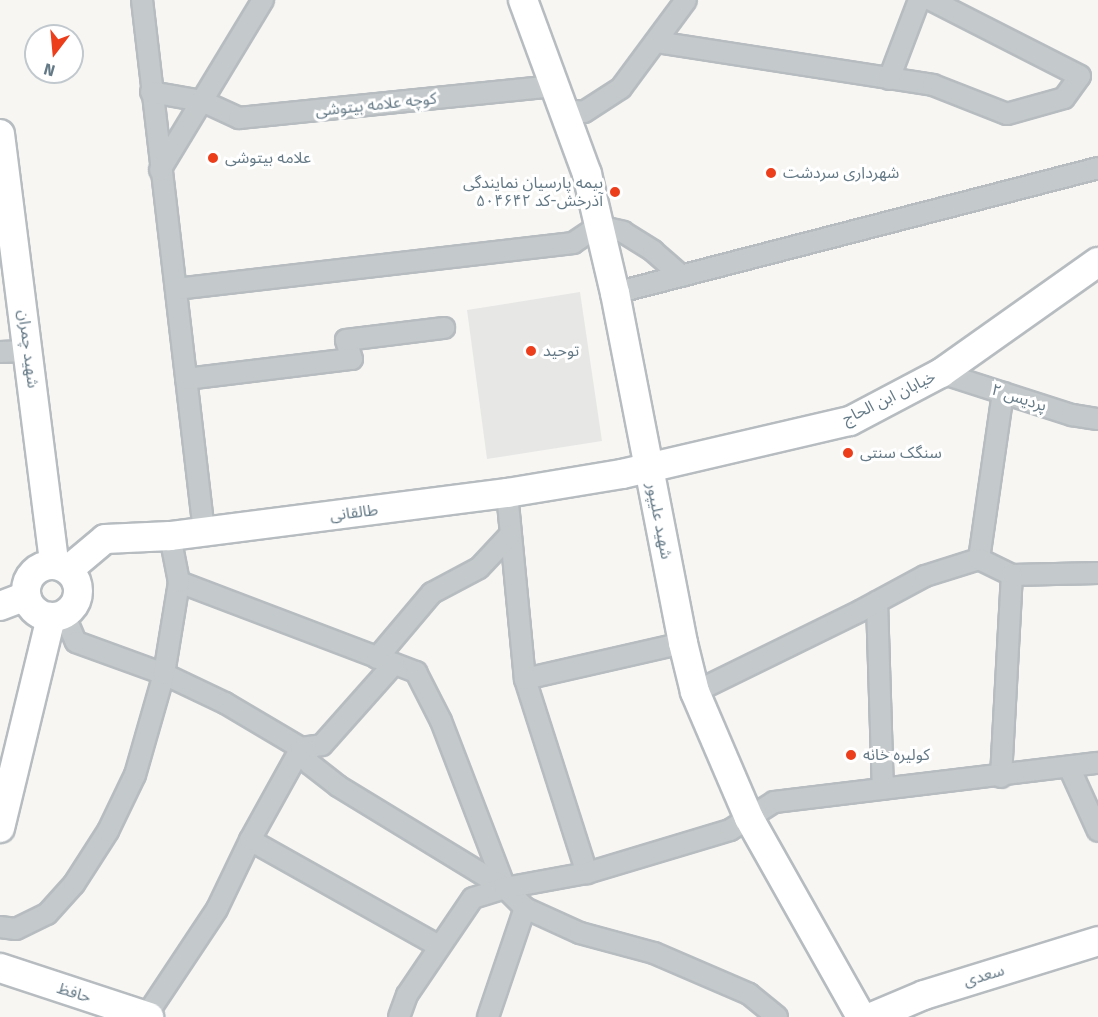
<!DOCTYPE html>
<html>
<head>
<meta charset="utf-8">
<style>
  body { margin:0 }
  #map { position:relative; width:1098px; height:1017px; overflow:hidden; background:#f7f6f3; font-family:"Fira Sans","Noto Sans Arabic",sans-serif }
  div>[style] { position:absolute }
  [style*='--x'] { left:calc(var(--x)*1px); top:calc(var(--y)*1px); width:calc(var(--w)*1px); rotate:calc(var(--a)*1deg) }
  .built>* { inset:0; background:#e7e8e6 }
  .roads { filter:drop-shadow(2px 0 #b6bcc0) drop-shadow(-2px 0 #b6bcc0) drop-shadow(0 2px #b6bcc0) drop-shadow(0 -2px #b6bcc0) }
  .street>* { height:20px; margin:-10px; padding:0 10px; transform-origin:10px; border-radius:10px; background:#c4c9cb }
  .secondary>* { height:28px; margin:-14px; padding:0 14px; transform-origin:14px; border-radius:14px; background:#fff }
  .secondary>.ring { margin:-14px; padding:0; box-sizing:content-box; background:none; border:28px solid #fff; border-radius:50% }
  .dots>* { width:16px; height:16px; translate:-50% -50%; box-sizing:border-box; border:3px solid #fff; border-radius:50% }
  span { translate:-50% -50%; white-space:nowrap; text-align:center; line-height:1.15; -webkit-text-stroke:6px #fff; paint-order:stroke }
  .street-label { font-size:16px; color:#647986 }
  .poi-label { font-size:16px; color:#647986 }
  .left { translate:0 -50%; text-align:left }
  .right { translate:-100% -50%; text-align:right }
  .north { position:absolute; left:24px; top:24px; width:60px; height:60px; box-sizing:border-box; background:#fff; border:2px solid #c1c9cf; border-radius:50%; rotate:196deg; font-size:16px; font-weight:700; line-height:24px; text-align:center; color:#647986 }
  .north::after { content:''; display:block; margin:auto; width:21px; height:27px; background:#ed3e1c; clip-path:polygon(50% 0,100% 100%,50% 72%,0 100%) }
</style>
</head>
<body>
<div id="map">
  <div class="built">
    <i style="clip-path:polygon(580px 292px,602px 441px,487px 459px,467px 310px)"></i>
  </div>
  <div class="roads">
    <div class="street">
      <i style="--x:142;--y:0;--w:536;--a:83.35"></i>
      <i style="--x:656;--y:42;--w:280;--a:8.8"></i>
      <i style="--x:933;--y:85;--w:79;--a:21.4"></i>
      <i style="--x:1007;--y:114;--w:59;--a:-15.7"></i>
      <i style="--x:1064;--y:98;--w:27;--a:-54"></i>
      <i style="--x:1080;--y:76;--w:167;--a:-153"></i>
      <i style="--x:889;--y:79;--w:85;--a:-69.2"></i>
      <i style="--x:151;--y:92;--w:52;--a:10"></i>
      <i style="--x:202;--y:101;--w:41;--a:24.7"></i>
      <i style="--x:239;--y:118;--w:317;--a:-5.8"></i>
      <i style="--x:563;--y:110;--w:21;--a:5"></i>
      <i style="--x:584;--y:112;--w:44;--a:-33"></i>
      <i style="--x:621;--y:88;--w:109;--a:-53.5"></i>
      <i style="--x:160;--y:170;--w:199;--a:-58.8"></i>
      <i style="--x:176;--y:289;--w:400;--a:-6.6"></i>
      <i style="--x:573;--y:243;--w:30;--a:-34"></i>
      <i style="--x:598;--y:226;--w:26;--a:13"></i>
      <i style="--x:623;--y:232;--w:36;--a:32"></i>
      <i style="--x:653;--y:251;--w:38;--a:41"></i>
      <i style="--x:615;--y:293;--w:499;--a:-14.5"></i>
      <i style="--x:0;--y:352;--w:28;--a:-2"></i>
      <i style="--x:941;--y:373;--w:138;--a:17.8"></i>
      <i style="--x:1072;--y:415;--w:26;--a:9"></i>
      <i style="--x:186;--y:379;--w:167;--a:-6.9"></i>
      <i style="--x:352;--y:359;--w:20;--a:-108"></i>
      <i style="--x:346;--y:340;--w:99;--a:-7"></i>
      <i style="--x:507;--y:493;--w:187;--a:84.5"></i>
      <i style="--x:525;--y:679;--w:204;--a:72.3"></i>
      <i style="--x:979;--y:559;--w:168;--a:-81.8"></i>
      <i style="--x:179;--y:582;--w:254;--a:20.8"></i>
      <i style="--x:416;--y:672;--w:55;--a:63"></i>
      <i style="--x:441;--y:721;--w:179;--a:69"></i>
      <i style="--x:505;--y:888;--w:28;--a:45"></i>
      <i style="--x:525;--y:908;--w:60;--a:24.4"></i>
      <i style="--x:580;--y:933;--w:77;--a:15.1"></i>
      <i style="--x:654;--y:953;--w:103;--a:23.3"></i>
      <i style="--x:749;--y:994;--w:36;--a:39"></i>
      <i style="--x:877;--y:602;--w:187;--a:88.2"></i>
      <i style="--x:64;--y:614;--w:30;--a:67"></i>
      <i style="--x:76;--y:642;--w:94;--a:20"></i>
      <i style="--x:164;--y:674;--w:68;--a:25.4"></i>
      <i style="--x:225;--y:703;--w:88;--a:30.6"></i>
      <i style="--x:301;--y:748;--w:18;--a:61"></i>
      <i style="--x:310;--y:764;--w:36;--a:38"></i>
      <i style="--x:338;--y:786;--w:196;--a:31.4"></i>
      <i style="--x:377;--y:658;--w:85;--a:-49.8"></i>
      <i style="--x:432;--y:593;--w:53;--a:-28"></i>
      <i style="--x:479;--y:568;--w:45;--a:-46.8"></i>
      <i style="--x:525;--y:679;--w:162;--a:-12.8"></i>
      <i style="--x:695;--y:692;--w:184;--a:-26.1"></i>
      <i style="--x:860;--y:611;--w:74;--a:-28.3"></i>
      <i style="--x:925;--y:576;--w:57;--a:-17.5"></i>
      <i style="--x:979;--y:559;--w:37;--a:26"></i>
      <i style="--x:1012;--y:575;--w:86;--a:-1.3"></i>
      <i style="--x:1069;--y:767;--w:70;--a:65.6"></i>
      <i style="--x:1001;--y:777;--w:202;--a:-86.9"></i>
      <i style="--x:250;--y:840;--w:217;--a:29.3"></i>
      <i style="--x:0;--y:927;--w:16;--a:7"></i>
      <i style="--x:16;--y:929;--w:34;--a:-26"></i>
      <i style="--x:47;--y:914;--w:40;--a:-48"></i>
      <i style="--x:74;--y:884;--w:63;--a:-57.3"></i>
      <i style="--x:108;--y:831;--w:62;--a:-64.3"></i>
      <i style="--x:135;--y:775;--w:105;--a:-74"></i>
      <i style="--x:164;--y:674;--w:93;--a:-80.7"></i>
      <i style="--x:179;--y:582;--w:47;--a:-101.1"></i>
      <i style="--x:146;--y:1016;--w:128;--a:-56.4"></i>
      <i style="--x:217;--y:909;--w:76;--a:-64.4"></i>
      <i style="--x:250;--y:840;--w:105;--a:-61"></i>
      <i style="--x:301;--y:748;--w:21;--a:-8"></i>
      <i style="--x:322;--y:745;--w:108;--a:-48.4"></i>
      <i style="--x:399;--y:1017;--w:23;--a:-70"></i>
      <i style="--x:407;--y:995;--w:117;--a:-55.8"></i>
      <i style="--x:473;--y:898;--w:34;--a:-17"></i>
      <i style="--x:505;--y:888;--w:83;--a:-10.4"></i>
      <i style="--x:587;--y:873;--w:149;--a:-16.7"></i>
      <i style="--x:730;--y:830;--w:52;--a:-32.5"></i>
      <i style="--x:774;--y:802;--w:326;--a:-6.9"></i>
      <i style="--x:488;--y:1017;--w:115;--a:-71.3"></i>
    </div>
    <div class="secondary">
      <i style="--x:523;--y:0;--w:185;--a:69.8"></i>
      <i style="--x:587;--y:174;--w:122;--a:76.8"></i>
      <i style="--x:615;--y:293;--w:357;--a:79"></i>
      <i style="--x:683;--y:643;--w:50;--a:76.2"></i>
      <i style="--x:695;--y:692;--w:137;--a:66.8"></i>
      <i style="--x:749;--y:818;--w:228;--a:60.6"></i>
      <i style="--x:0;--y:134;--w:433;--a:82.8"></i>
      <i class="ring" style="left:26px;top:565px;width:24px;height:24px"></i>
      <i style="--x:68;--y:570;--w:48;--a:-40"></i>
      <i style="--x:105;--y:539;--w:65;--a:-2.6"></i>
      <i style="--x:170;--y:536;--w:340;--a:-7.3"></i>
      <i style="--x:507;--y:493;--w:117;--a:-9.4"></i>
      <i style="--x:622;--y:474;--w:234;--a:-13.1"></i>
      <i style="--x:850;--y:421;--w:103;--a:-27.8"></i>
      <i style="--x:941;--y:373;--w:192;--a:-35.3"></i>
      <i style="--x:0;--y:606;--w:28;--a:-21"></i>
      <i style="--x:0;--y:828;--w:217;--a:-76.4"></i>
      <i style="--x:0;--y:968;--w:157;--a:18.2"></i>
      <i style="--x:872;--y:1017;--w:56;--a:-22.9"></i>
      <i style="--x:924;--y:995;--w:182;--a:-17.2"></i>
    </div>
  </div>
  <div class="dots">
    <i style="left:213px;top:158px;background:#ed3e1c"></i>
    <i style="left:771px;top:173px;background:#ed3e1c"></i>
    <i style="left:615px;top:192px;background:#ed3e1c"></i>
    <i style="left:531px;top:351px;background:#ed3e1c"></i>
    <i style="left:848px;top:453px;background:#ed3e1c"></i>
    <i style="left:851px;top:755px;background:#ed3e1c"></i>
  </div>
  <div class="street-label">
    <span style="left:376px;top:105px;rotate:-6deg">کوچه علامه بیتوشی</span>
    <span style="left:28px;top:349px;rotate:83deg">شهید چمران</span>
    <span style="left:889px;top:398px;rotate:-26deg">خیابان ابن الحاج</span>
    <span style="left:1019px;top:398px;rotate:18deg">پردیس ۲</span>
    <span style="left:354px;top:513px;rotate:-7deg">طالقانی</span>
    <span style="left:659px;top:521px;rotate:79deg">شهید علیپور</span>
    <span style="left:984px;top:976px;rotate:-17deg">سعدی</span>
    <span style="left:74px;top:993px;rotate:17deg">حافظ</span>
  </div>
  <div class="poi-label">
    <span class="left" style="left:225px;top:158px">علامه بیتوشی</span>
    <span class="left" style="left:783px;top:173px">شهرداری سردشت</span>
    <span class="right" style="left:603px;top:192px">بیمه پارسیان نمایندگی<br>آذرخش-کد ۵۰۴۶۴۲</span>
    <span class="left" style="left:543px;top:351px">توحید</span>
    <span class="left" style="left:860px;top:453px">سنگک سنتی</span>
    <span class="left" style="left:863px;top:755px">کولیره خانه</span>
  </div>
  <div class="north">N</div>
</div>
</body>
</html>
